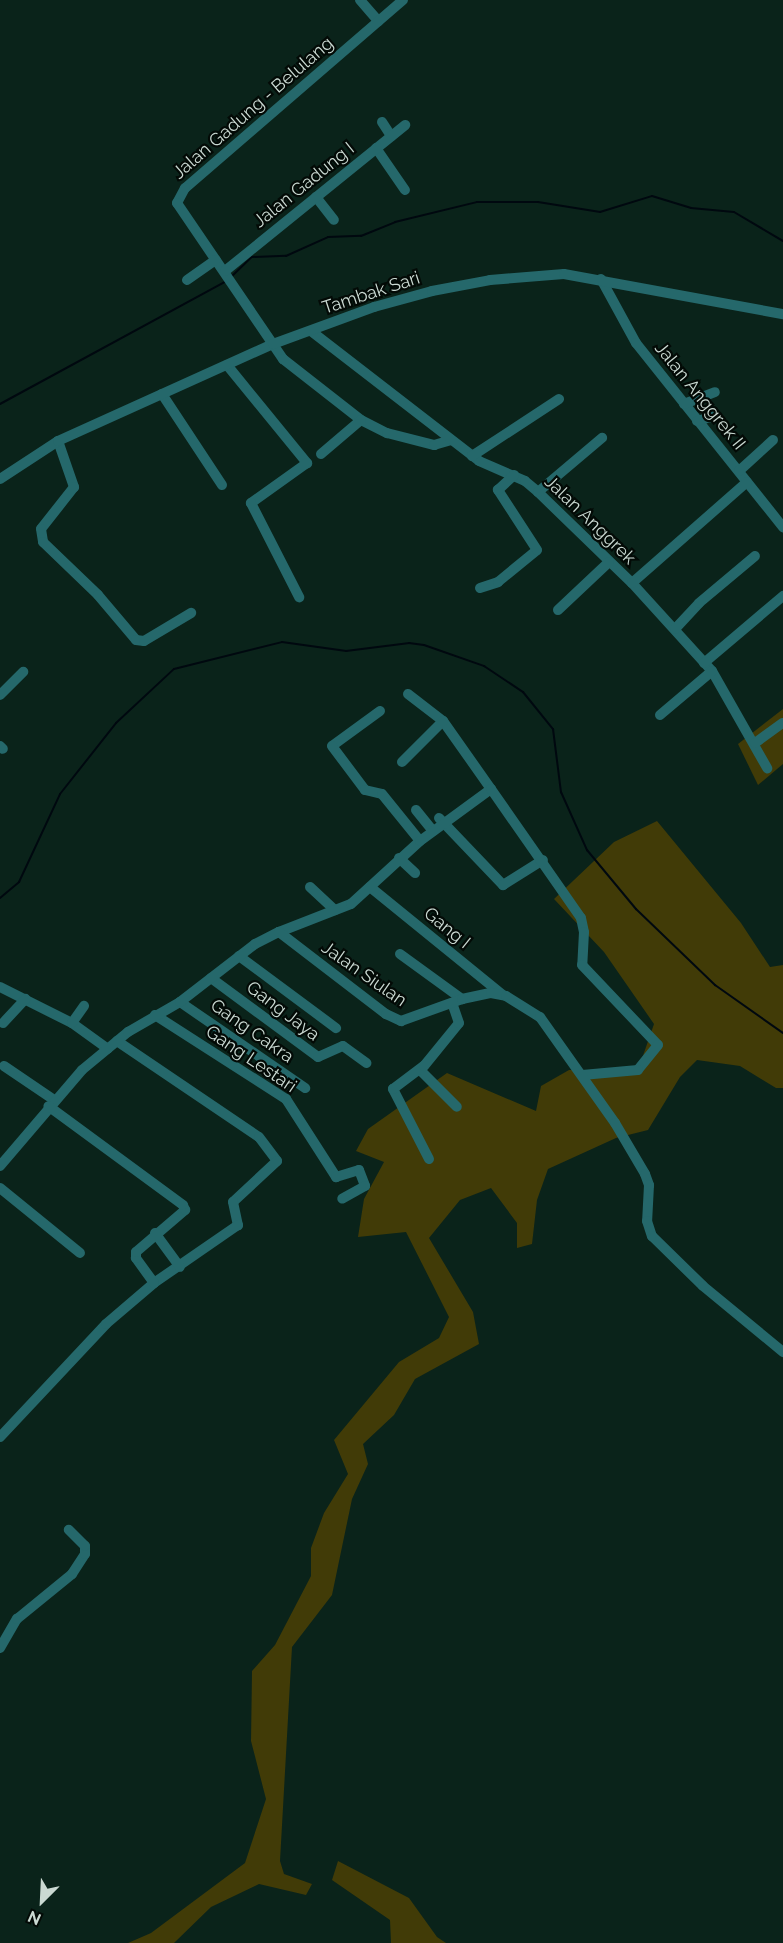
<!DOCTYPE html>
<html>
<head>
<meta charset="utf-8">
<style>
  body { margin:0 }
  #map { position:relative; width:783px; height:1943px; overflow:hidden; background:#0a231a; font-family:Raleway,sans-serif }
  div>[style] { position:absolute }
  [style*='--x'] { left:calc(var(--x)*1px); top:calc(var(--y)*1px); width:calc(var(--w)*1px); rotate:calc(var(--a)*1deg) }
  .green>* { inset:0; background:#413b07 }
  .stream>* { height:2px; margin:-1px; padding:0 1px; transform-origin:1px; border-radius:1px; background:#00080f }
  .minor>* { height:10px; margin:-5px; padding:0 5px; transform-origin:5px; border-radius:5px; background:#25686b }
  span { translate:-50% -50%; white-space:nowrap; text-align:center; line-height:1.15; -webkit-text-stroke:4.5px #030a06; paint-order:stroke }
  .street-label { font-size:18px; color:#cad9d2 }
  .north { position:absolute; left:12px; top:1871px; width:60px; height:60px; -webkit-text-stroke:4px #030a06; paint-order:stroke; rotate:204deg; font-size:16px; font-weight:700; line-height:24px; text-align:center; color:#cad9d2 }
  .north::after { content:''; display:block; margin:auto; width:21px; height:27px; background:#cad9d2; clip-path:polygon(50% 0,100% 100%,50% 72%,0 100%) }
</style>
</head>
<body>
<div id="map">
  <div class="green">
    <i style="clip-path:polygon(783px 709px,783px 764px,758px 785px,738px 744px)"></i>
    <i style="clip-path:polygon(657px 821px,741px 923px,770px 967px,783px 965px,783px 1088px,776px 1088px,740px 1066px,697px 1060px,680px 1077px,648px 1130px,616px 1138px,548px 1169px,537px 1200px,532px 1244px,517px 1248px,517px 1223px,491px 1188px,460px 1200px,429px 1238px,473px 1312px,479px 1344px,415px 1379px,394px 1415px,363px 1444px,368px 1464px,352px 1499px,332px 1595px,292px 1647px,280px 1861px,284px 1874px,312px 1884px,306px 1895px,259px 1884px,211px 1907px,174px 1943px,128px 1943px,151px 1933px,245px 1863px,266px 1799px,251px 1741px,252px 1671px,275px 1645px,311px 1576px,311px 1548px,324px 1513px,348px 1474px,334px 1440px,399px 1362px,439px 1338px,449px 1317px,406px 1232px,358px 1237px,364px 1199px,384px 1162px,356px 1151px,368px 1129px,447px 1073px,536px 1111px,541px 1086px,569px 1070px,638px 1070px,654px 1024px,604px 952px,554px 899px,614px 842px)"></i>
    <i style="clip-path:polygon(338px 1861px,409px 1898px,437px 1937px,446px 1943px,391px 1943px,390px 1920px,332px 1880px)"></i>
  </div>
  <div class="stream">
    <i style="--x:231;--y:277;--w:29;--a:-44"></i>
    <i style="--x:252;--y:257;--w:34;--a:-2"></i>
    <i style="--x:286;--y:256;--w:46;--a:-24.3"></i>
    <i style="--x:328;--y:237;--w:33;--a:-2"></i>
    <i style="--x:361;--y:236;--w:37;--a:-22"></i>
    <i style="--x:395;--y:222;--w:84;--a:-13.7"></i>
    <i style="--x:477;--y:202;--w:61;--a:0"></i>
    <i style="--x:538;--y:202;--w:63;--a:9.2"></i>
    <i style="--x:600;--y:212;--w:54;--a:-17.1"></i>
    <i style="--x:652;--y:196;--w:41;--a:17.1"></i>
    <i style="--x:691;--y:208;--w:43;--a:5.3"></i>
    <i style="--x:734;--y:212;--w:57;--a:30.6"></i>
    <i style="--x:0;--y:404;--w:258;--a:-28.5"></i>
    <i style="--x:0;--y:898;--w:25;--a:-40"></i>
    <i style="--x:19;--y:882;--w:97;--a:-65"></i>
    <i style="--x:60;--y:794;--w:90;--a:-51.7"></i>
    <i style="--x:116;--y:723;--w:79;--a:-43"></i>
    <i style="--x:174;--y:669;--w:111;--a:-14"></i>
    <i style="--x:282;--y:642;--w:65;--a:8"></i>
    <i style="--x:346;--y:651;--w:64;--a:-7.2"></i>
    <i style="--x:409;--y:643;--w:15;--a:8"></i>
    <i style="--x:424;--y:645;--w:64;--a:19.3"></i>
    <i style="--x:484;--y:666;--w:47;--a:33.7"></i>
    <i style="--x:523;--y:692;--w:48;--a:51"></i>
    <i style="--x:553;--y:729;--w:64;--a:82.8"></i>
    <i style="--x:561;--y:792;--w:64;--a:65.9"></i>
    <i style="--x:587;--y:850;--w:77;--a:50.3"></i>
    <i style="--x:636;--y:909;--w:110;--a:43.9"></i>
    <i style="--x:715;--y:985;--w:83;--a:35.2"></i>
  </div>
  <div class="minor">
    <i style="--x:360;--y:0;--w:28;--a:49"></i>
    <i style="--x:403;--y:0;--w:288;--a:139.2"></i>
    <i style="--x:185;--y:188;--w:17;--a:118"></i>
    <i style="--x:177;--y:203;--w:189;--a:55.8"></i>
    <i style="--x:283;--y:359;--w:99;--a:38"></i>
    <i style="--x:361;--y:420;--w:29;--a:27"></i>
    <i style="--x:387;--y:433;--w:49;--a:14.3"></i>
    <i style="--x:434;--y:445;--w:18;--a:-16"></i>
    <i style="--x:382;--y:122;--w:17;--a:57"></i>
    <i style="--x:376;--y:148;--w:51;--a:55.4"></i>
    <i style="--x:316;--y:197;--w:29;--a:52"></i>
    <i style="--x:225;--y:271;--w:232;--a:-39"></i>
    <i style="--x:601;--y:279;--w:73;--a:61.3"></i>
    <i style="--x:636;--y:343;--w:236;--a:51.4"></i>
    <i style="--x:187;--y:280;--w:35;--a:-35"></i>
    <i style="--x:311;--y:331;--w:212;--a:37.7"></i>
    <i style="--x:479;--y:461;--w:50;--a:23.5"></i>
    <i style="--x:525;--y:481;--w:17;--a:40"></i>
    <i style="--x:538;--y:492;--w:131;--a:44.1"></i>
    <i style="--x:632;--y:583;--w:119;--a:47.7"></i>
    <i style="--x:712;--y:671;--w:112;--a:60.4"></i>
    <i style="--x:227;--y:365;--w:127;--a:50.8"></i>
    <i style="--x:307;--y:463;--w:69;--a:144.5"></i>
    <i style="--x:251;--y:503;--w:106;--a:62.9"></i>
    <i style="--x:162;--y:394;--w:109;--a:56.6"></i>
    <i style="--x:684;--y:404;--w:33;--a:-21"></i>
    <i style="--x:697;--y:421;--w:19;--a:-16"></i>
    <i style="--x:58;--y:441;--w:49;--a:70.8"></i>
    <i style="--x:74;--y:487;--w:53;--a:128.2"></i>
    <i style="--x:41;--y:529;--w:13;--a:81"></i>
    <i style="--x:43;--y:542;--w:76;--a:43.9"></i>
    <i style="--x:98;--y:595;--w:59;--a:49.8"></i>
    <i style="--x:136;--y:640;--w:8;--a:7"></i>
    <i style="--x:144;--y:641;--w:55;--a:-30.8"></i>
    <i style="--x:321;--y:454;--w:52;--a:-40.4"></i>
    <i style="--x:472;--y:456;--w:104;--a:-33.2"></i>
    <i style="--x:739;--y:471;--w:46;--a:-42.4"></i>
    <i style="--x:0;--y:479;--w:69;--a:-33.2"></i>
    <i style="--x:58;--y:441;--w:236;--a:-24.3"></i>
    <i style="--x:273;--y:344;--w:108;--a:-20.1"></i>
    <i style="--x:374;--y:307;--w:60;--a:-15.4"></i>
    <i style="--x:432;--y:291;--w:59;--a:-10.7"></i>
    <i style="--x:490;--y:280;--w:74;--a:-4.6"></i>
    <i style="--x:564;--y:274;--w:223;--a:10.4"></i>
    <i style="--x:538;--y:492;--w:84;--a:-40.2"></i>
    <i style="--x:632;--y:583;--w:153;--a:-41.3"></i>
    <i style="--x:480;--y:588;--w:19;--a:-18"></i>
    <i style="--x:498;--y:582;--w:50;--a:-39.4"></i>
    <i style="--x:537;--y:550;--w:72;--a:-123"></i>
    <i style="--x:498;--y:490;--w:22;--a:-43"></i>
    <i style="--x:558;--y:610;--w:70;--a:-43.3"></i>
    <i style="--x:675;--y:629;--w:35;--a:-47"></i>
    <i style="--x:699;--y:603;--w:73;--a:-40"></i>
    <i style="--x:704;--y:663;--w:104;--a:-40.3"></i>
    <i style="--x:408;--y:694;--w:44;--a:37.6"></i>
    <i style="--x:443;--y:721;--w:83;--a:54.8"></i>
    <i style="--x:0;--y:695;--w:33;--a:-45"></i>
    <i style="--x:380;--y:711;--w:59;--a:143.9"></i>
    <i style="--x:332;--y:746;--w:55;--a:53.1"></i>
    <i style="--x:365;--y:790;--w:17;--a:13"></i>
    <i style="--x:382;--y:794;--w:60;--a:51"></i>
    <i style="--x:660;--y:715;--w:68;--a:-40.2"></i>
    <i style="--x:755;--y:743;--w:34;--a:-36"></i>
    <i style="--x:0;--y:746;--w:4;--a:45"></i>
    <i style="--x:402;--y:762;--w:58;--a:-45"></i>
    <i style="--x:416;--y:810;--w:27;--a:51"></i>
    <i style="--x:439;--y:818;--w:93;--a:46.3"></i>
    <i style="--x:503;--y:885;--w:47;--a:-32"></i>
    <i style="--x:399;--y:858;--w:22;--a:43"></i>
    <i style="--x:310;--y:887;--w:34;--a:43"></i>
    <i style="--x:370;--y:887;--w:171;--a:39.1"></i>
    <i style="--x:279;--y:932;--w:77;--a:-21.3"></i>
    <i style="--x:351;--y:904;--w:93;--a:-42.4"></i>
    <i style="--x:420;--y:841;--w:88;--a:-36.2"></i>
    <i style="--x:491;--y:789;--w:157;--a:55.1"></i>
    <i style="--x:581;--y:918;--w:14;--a:78"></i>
    <i style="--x:584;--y:932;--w:33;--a:93"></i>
    <i style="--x:582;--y:965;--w:110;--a:46.5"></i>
    <i style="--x:658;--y:1045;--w:32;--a:129"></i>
    <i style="--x:638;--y:1070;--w:56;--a:174.9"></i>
    <i style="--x:400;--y:954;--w:77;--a:36"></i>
    <i style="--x:239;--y:956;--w:121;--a:36.6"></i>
    <i style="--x:211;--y:978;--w:133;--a:36.4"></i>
    <i style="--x:318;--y:1057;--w:27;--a:-24"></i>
    <i style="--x:343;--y:1046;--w:29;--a:36"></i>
    <i style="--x:0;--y:987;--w:80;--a:26.6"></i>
    <i style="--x:72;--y:1023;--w:44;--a:35.8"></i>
    <i style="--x:180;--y:1002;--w:152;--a:34.5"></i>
    <i style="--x:155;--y:1015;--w:156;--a:32.7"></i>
    <i style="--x:286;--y:1099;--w:93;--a:57.3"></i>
    <i style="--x:336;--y:1177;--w:24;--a:-17"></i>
    <i style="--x:359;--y:1170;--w:17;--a:69"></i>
    <i style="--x:365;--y:1186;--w:26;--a:151"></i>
    <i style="--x:3;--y:1023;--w:33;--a:-47"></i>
    <i style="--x:72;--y:1023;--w:21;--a:-55"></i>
    <i style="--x:117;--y:1041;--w:171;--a:34.1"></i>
    <i style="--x:259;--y:1137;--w:30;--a:53"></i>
    <i style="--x:277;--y:1161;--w:60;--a:137"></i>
    <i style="--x:233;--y:1202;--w:24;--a:78"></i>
    <i style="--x:238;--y:1225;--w:102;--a:145.4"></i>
    <i style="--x:4;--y:1066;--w:60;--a:34.2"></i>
    <i style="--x:420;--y:1070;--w:52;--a:45"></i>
    <i style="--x:429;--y:1159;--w:79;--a:-117.2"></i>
    <i style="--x:393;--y:1089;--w:39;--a:-37"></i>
    <i style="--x:424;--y:1066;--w:55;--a:-50.9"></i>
    <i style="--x:459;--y:1023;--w:21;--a:-109"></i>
    <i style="--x:0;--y:1166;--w:126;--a:-49.5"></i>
    <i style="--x:82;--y:1070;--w:60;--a:-39.6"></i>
    <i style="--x:128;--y:1032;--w:60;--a:-30"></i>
    <i style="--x:180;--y:1002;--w:95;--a:-37.7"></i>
    <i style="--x:255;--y:944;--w:27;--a:-27"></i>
    <i style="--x:279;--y:932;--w:135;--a:37.5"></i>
    <i style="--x:386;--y:1014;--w:17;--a:25"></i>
    <i style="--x:401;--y:1021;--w:65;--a:-19.8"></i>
    <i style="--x:462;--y:999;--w:30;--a:-12"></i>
    <i style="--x:491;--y:993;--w:15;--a:11"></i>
    <i style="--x:506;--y:996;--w:40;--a:32"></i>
    <i style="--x:540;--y:1017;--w:130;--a:54.7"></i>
    <i style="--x:615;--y:1123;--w:59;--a:59.5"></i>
    <i style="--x:645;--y:1174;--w:12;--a:70"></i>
    <i style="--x:649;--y:1185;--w:36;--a:93"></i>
    <i style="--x:647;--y:1221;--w:16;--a:72"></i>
    <i style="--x:652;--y:1236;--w:71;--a:44.4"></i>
    <i style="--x:703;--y:1286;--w:104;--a:39.5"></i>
    <i style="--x:0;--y:1188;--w:103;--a:39.1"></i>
    <i style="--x:155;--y:1233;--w:42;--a:53.7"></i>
    <i style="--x:0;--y:1437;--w:155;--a:-46.8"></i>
    <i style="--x:106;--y:1324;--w:63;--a:-40.5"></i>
    <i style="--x:154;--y:1283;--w:31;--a:-126"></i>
    <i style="--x:136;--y:1258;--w:6;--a:-90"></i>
    <i style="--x:136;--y:1252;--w:65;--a:-40.6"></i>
    <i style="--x:185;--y:1210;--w:5;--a:-112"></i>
    <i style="--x:183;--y:1205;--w:167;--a:-143.7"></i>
    <i style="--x:0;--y:1648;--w:34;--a:-60"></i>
    <i style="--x:17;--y:1619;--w:71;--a:-39.3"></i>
    <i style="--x:72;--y:1574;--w:24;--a:-57"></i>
    <i style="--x:85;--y:1554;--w:8;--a:-90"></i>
    <i style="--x:85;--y:1546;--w:23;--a:-135"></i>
  </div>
  <div class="street-label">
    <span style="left:253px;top:108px;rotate:-41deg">Jalan Gadung - Belulang</span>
    <span style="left:304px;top:185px;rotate:-39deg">Jalan Gadung I</span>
    <span style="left:371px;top:293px;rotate:-18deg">Tambak Sari</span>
    <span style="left:700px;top:396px;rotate:51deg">Jalan Anggrek II</span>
    <span style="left:590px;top:520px;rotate:44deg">Jalan Anggrek</span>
    <span style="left:447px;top:928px;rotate:39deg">Gang I</span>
    <span style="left:364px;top:974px;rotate:35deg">Jalan Siulan</span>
    <span style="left:283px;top:1011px;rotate:37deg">Gang Jaya</span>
    <span style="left:252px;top:1031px;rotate:35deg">Gang Cakra</span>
    <span style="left:251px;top:1059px;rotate:34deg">Gang Lestari</span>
  </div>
  <div class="north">N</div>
</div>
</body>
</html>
